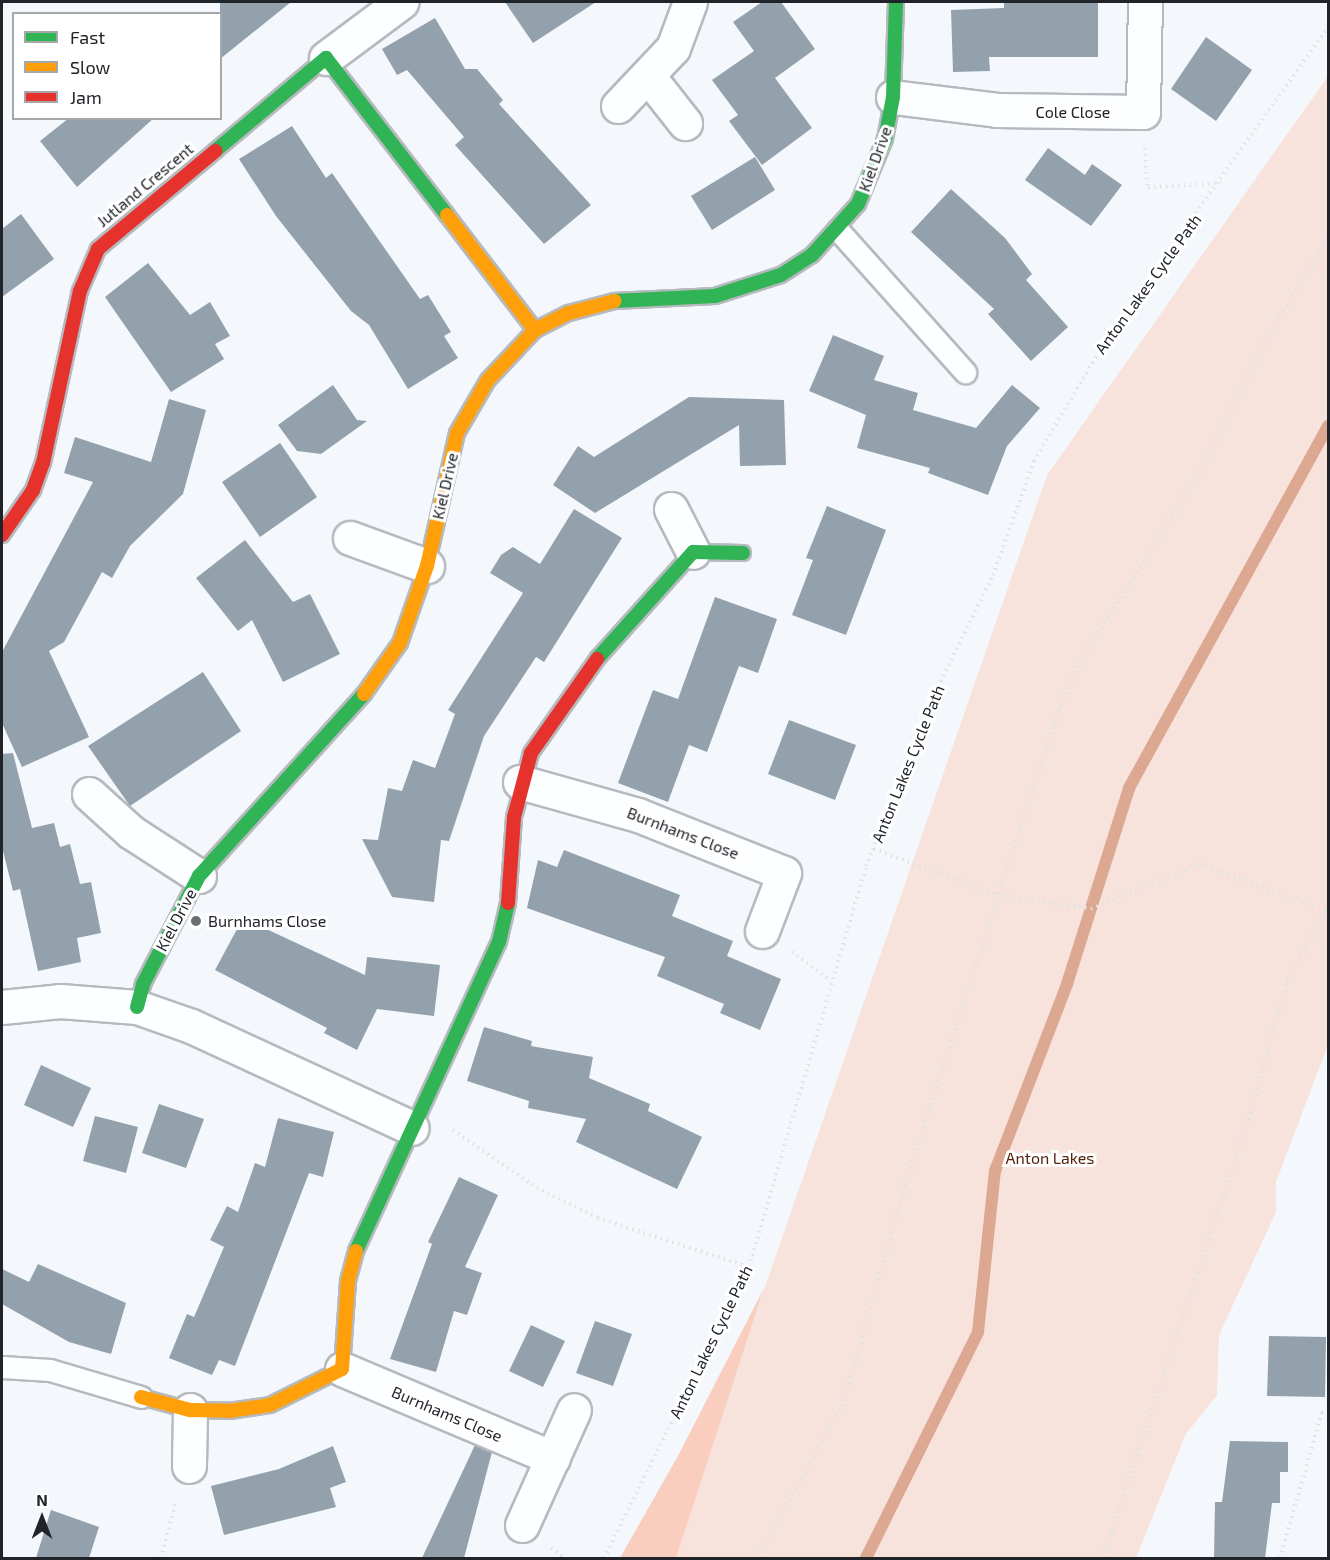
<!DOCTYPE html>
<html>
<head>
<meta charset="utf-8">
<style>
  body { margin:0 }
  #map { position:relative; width:1330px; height:1560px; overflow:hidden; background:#f4f8fc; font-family:"Exo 2",sans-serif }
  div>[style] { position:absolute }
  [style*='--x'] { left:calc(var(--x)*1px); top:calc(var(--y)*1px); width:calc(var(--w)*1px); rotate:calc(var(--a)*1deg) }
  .green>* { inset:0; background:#f8e3dc }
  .forest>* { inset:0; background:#f9cebe }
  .stream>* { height:12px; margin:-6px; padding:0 6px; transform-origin:6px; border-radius:6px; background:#dca892 }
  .building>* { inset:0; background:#93a1ac }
  .path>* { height:4px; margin-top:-2px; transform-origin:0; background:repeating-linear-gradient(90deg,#e1e2e3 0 1.5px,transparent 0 6px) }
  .roads { filter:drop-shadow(2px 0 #b6babe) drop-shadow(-2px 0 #b6babe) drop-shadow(0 2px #b6babe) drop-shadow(0 -2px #b6babe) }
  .lane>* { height:21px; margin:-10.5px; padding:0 10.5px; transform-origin:10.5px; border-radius:10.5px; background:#fdfeff }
  .street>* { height:33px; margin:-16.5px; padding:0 16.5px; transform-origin:16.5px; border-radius:16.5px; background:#fdfeff }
  .fast>* { height:14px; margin:-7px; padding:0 7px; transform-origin:7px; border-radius:7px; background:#30b455 }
  .slow>* { height:14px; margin:-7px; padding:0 7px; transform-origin:7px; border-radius:7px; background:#ff9f0a }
  .jam>* { height:14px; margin:-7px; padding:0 7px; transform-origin:7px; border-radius:7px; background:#e5322d }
  .dots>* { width:16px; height:16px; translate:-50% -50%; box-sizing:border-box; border:3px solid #fff; border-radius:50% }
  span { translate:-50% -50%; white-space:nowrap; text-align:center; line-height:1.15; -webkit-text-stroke:6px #fff; paint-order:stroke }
  .street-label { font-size:16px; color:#202429 }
  .poi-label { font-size:16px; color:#202429 }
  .left { translate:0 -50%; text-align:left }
  .park-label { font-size:16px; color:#55230c }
  .frame { position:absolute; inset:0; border:3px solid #202429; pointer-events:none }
  .legend { position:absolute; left:12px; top:12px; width:210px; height:108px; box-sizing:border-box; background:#fff; border:2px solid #a6a7a9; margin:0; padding:8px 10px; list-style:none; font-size:18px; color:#202429 }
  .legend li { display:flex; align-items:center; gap:12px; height:30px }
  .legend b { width:30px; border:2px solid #a6a7a9 }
  .north { position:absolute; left:12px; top:1488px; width:60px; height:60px; -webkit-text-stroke:4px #fff; paint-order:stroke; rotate:0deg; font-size:16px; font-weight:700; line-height:24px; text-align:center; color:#202429 }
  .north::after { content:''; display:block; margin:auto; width:21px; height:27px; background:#202429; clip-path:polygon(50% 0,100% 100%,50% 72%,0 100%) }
</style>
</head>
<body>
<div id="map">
  <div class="green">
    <i style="clip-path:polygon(1328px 76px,1328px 1045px,1276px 1182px,1276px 1212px,1219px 1335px,1217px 1395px,1186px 1434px,1136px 1558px,620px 1558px,750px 1330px,1047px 475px)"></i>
  </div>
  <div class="forest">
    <i style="clip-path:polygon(764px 1288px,676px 1558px,620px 1558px,678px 1456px)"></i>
  </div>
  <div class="stream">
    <i style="--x:866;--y:1558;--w:252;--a:-63.6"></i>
    <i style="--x:978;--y:1332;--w:162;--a:-84"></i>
    <i style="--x:995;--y:1171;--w:200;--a:-68.9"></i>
    <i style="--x:1067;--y:984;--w:206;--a:-72.4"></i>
    <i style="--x:1129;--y:788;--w:413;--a:-61.2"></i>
  </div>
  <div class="building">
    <i style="clip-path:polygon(220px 2px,291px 2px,220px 59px)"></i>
    <i style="clip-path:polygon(505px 2px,596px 2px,533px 43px)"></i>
    <i style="clip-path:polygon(762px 2px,781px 2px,815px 49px,775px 78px,812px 128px,762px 165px,729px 121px,738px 115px,712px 80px,754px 51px,733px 22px)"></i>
    <i style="clip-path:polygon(1004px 2px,1098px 2px,1098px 57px,989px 57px,990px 71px,953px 72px,951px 10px,1004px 8px)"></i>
    <i style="clip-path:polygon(435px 18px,465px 69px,477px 69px,503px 100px,499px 104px,591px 205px,544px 244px,455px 145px,464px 137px,407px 70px,397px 75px,382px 49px)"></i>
    <i style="clip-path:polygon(1206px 37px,1252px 70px,1216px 121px,1171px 89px)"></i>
    <i style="clip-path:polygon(69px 118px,154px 118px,77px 187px,40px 141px)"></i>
    <i style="clip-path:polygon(292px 126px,326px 178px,332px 173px,420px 299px,428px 295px,451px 332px,444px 336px,458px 358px,408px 389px,369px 325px,351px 311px,276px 216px,239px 159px)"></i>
    <i style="clip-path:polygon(1048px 148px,1085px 175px,1092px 164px,1122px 185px,1091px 226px,1025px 180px)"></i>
    <i style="clip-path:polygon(755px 157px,775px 190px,712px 230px,691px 196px)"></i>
    <i style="clip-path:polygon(951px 189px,1005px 238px,1032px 274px,1026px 280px,1068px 327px,1031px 361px,988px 314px,994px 309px,911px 232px)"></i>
    <i style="clip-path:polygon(21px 214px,54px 259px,2px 297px,2px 229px)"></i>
    <i style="clip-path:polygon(148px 263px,190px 315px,210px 302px,230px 336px,215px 344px,224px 359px,171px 392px,105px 297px)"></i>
    <i style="clip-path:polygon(833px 335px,884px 356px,874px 380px,918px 393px,913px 410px,976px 428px,1012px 385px,1040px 408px,1007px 446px,988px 495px,928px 473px,930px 468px,857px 448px,866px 415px,809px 391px)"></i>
    <i style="clip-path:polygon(333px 385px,357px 420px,367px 421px,321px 454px,297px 451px,278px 425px)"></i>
    <i style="clip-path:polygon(689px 397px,784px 400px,786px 465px,740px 466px,739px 425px,595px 513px,553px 485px,578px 446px,594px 457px)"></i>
    <i style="clip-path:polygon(169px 399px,206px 410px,183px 494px,130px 546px,112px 578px,102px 572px,64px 642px,49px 651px,89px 737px,22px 767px,2px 723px,2px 652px,93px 482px,64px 473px,75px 437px,151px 462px)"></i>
    <i style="clip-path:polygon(280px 443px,317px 497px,260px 537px,222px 482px)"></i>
    <i style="clip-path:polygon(827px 506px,886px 530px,846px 635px,792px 615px,813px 560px,806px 558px)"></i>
    <i style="clip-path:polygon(574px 509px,622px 538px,544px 662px,536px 657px,484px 736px,449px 841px,441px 840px,434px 902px,392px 897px,362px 839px,378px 840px,388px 788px,402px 791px,413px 760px,435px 768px,455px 714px,448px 710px,523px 593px,490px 573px,501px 555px,513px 547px,540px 564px)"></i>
    <i style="clip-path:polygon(245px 540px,293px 602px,310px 594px,340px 654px,283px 682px,252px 620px,238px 631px,196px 578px)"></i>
    <i style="clip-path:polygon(715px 597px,777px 619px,758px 673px,739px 666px,707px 752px,689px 745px,668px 802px,618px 783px,653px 690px,678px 699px)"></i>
    <i style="clip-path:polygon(203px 672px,241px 731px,130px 806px,88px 746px)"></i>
    <i style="clip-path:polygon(789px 720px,856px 745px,835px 800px,768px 774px)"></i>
    <i style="clip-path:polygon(13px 753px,32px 828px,54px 823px,60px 847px,70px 844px,80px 884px,91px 882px,101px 933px,77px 938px,81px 962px,38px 971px,20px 889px,13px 891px,2px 847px,2px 754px)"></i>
    <i style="clip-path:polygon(564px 850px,680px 895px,672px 916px,733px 941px,727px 956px,781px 979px,760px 1030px,720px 1013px,724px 1004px,657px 976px,665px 957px,527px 908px,538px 860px,557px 867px)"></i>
    <i style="clip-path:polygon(243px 918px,365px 975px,367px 957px,440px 965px,434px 1016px,377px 1009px,357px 1050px,324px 1033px,327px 1028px,215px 970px)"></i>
    <i style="clip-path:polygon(484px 1027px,532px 1041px,531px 1046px,593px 1057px,589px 1078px,650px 1104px,648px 1111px,702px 1137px,677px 1189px,576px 1142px,586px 1119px,528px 1108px,529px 1101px,467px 1081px)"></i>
    <i style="clip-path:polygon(41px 1065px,91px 1088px,73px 1127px,24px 1105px)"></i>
    <i style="clip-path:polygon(159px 1104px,204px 1119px,186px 1168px,142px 1153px)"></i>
    <i style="clip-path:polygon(95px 1116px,138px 1127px,126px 1173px,83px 1161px)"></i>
    <i style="clip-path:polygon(278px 1118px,334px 1132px,323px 1177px,309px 1173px,235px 1366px,219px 1360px,212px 1375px,169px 1358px,187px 1314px,194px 1317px,224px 1247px,210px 1240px,227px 1206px,238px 1212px,255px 1163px,265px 1167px)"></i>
    <i style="clip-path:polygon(459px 1177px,498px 1195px,465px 1267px,482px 1273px,467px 1315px,454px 1311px,436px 1372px,390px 1359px,432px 1244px,428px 1242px)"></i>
    <i style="clip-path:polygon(38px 1264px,126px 1303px,111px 1354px,69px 1342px,2px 1304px,2px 1269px,29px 1282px)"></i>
    <i style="clip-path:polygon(595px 1321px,632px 1334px,613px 1386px,576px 1373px)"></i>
    <i style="clip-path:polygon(531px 1325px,565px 1341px,543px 1387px,509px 1371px)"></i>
    <i style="clip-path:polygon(1269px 1336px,1326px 1337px,1325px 1397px,1267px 1396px)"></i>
    <i style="clip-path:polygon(1230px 1441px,1288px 1442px,1288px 1472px,1280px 1472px,1280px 1503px,1272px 1503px,1265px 1558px,1214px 1558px,1215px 1502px,1222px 1502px)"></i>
    <i style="clip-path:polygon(475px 1445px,492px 1452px,464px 1558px,422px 1558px)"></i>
    <i style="clip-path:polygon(333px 1446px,346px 1482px,330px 1488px,336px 1507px,224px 1535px,211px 1486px,279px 1469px)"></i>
    <i style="clip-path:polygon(51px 1510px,99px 1527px,89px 1558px,36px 1558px)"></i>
  </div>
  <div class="path">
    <i style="--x:1145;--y:148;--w:39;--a:86"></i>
    <i style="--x:1148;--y:187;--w:73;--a:-3.1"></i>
    <i style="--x:874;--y:849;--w:130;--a:20.2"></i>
    <i style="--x:996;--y:894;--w:96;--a:9"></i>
    <i style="--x:1091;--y:909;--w:118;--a:-22.4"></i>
    <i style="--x:1200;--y:864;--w:135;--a:20.3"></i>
    <i style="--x:792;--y:952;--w:47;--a:36.4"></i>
    <i style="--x:453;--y:1130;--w:102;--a:34.6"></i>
    <i style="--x:537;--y:1188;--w:68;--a:26.2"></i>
    <i style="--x:598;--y:1218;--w:159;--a:18"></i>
    <i style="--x:551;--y:1548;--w:17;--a:36"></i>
    <i style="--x:161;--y:1558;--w:59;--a:-75.3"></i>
    <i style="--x:604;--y:1558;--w:325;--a:-63.5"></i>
    <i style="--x:749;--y:1267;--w:418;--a:-73.7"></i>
    <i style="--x:866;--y:866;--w:193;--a:-68.1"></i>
    <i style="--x:938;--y:687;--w:125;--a:-63.8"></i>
    <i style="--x:993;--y:575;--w:121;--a:-70.2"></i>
    <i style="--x:1034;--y:461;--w:152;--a:-59.2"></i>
    <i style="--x:1112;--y:330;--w:372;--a:-54.5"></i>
    <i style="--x:758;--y:1558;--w:179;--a:-61.3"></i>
    <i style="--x:844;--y:1401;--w:224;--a:-74.2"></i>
    <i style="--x:905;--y:1185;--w:498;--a:-72.1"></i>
    <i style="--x:1058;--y:711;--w:51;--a:-65.9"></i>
    <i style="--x:1079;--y:664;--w:220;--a:-57.8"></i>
    <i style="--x:1196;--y:478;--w:182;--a:-62.6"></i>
    <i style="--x:1280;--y:316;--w:92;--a:-58.4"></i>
    <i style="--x:1103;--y:1558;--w:469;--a:-71.6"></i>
    <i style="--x:1251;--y:1113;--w:140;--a:-74.7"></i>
    <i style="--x:1288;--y:978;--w:81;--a:-60.3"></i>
    <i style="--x:1280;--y:1558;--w:152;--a:-74"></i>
    <i style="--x:1322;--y:1412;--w:7;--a:-27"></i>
  </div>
  <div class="roads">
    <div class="lane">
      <i style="--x:838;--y:230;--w:191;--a:48.2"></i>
      <i style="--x:2;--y:1367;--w:48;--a:3.6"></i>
      <i style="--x:50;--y:1370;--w:95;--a:16.5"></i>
    </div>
    <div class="street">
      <i style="--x:326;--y:58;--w:94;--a:-36.7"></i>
      <i style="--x:648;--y:76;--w:60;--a:51.8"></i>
      <i style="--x:893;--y:97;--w:105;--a:7.1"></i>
      <i style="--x:997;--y:110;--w:146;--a:0.8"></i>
      <i style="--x:1143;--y:112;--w:110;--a:-89"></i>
      <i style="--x:618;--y:106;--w:80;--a:-46.5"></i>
      <i style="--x:673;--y:48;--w:49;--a:-69.7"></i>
      <i style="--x:671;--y:509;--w:48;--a:62.9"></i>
      <i style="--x:350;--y:538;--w:82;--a:20"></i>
      <i style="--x:520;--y:782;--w:123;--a:15.6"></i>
      <i style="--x:638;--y:815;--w:157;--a:21.7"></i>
      <i style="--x:784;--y:873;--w:62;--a:110.8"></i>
      <i style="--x:89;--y:794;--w:57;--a:42.1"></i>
      <i style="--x:131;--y:832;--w:81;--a:32.9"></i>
      <i style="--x:2;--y:1007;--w:58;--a:-5.9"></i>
      <i style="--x:60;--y:1001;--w:77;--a:4.5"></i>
      <i style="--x:137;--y:1007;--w:57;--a:19.4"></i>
      <i style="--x:191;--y:1026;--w:243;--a:24.8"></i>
      <i style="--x:342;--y:1369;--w:229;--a:22.9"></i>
      <i style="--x:189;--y:1466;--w:56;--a:-89"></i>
      <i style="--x:522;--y:1525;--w:126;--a:-65.7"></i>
    </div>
    <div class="fast">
      <i style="--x:215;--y:151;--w:145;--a:-40"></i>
      <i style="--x:326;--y:58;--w:198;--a:52.4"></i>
      <i style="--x:614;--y:301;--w:101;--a:-2.8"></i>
      <i style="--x:715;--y:296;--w:69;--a:-17.7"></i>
      <i style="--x:781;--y:275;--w:37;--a:-33"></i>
      <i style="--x:812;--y:255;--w:69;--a:-48"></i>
      <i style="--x:858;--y:204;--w:70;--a:-67.4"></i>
      <i style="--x:885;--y:139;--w:43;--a:-79.2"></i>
      <i style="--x:893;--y:97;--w:95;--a:-88.2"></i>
      <i style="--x:597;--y:659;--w:144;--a:-48.1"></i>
      <i style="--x:693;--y:552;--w:50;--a:1.1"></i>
      <i style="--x:137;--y:1007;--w:24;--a:-75"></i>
      <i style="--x:143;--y:984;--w:122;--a:-62.6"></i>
      <i style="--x:199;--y:876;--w:246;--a:-47.8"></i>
      <i style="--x:356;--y:1251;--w:340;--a:-65.2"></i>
      <i style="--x:499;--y:942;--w:40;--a:-77"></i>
    </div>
    <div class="slow">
      <i style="--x:447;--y:215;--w:145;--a:52.6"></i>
      <i style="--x:364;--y:694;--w:62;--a:-54.8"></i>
      <i style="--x:400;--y:643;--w:82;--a:-70.7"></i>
      <i style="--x:427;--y:566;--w:136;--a:-77.3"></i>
      <i style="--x:457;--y:433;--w:61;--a:-59.7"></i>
      <i style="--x:488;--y:380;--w:69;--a:-46.8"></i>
      <i style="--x:535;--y:330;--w:38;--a:-27"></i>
      <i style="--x:569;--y:313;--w:47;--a:-14.9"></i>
      <i style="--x:141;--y:1397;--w:51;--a:14.9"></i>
      <i style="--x:190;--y:1410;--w:39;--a:1"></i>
      <i style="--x:229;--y:1411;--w:41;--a:-8.3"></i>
      <i style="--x:270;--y:1405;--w:80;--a:-26.6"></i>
      <i style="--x:342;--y:1369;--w:88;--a:-86.1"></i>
      <i style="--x:348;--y:1281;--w:31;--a:-75"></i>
    </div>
    <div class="jam">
      <i style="--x:2;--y:535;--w:55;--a:-55.4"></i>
      <i style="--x:33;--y:490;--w:29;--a:-70"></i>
      <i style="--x:43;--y:463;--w:176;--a:-77.9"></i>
      <i style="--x:80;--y:291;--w:46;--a:-66.8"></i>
      <i style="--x:98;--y:249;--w:153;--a:-39.9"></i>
      <i style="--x:508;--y:903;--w:86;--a:-86"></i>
      <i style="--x:514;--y:817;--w:66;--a:-75.1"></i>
      <i style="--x:531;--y:753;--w:115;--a:-54.9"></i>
    </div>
  </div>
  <div class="dots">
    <i style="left:196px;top:921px;background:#6a6e73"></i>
  </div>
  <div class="street-label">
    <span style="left:1073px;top:112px">Cole Close</span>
    <span style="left:875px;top:159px;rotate:-70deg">Kiel Drive</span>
    <span style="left:145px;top:185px;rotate:-40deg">Jutland Crescent</span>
    <span style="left:1148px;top:284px;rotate:-54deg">Anton Lakes Cycle Path</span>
    <span style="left:445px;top:486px;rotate:-77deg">Kiel Drive</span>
    <span style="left:908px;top:764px;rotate:-68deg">Anton Lakes Cycle Path</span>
    <span style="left:683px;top:833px;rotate:21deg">Burnhams Close</span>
    <span style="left:176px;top:920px;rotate:-62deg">Kiel Drive</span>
    <span style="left:711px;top:1342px;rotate:-64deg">Anton Lakes Cycle Path</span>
    <span style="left:447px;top:1414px;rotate:23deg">Burnhams Close</span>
  </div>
  <div class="poi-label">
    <span class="left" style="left:208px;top:921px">Burnhams Close</span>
  </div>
  <div class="park-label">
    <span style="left:1050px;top:1158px">Anton Lakes</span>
  </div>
  <div class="frame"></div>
  <ul class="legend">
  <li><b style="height:8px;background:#30b455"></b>Fast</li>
  <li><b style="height:8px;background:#ff9f0a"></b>Slow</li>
  <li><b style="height:8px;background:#e5322d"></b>Jam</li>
  </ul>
  <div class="north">N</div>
</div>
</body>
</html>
